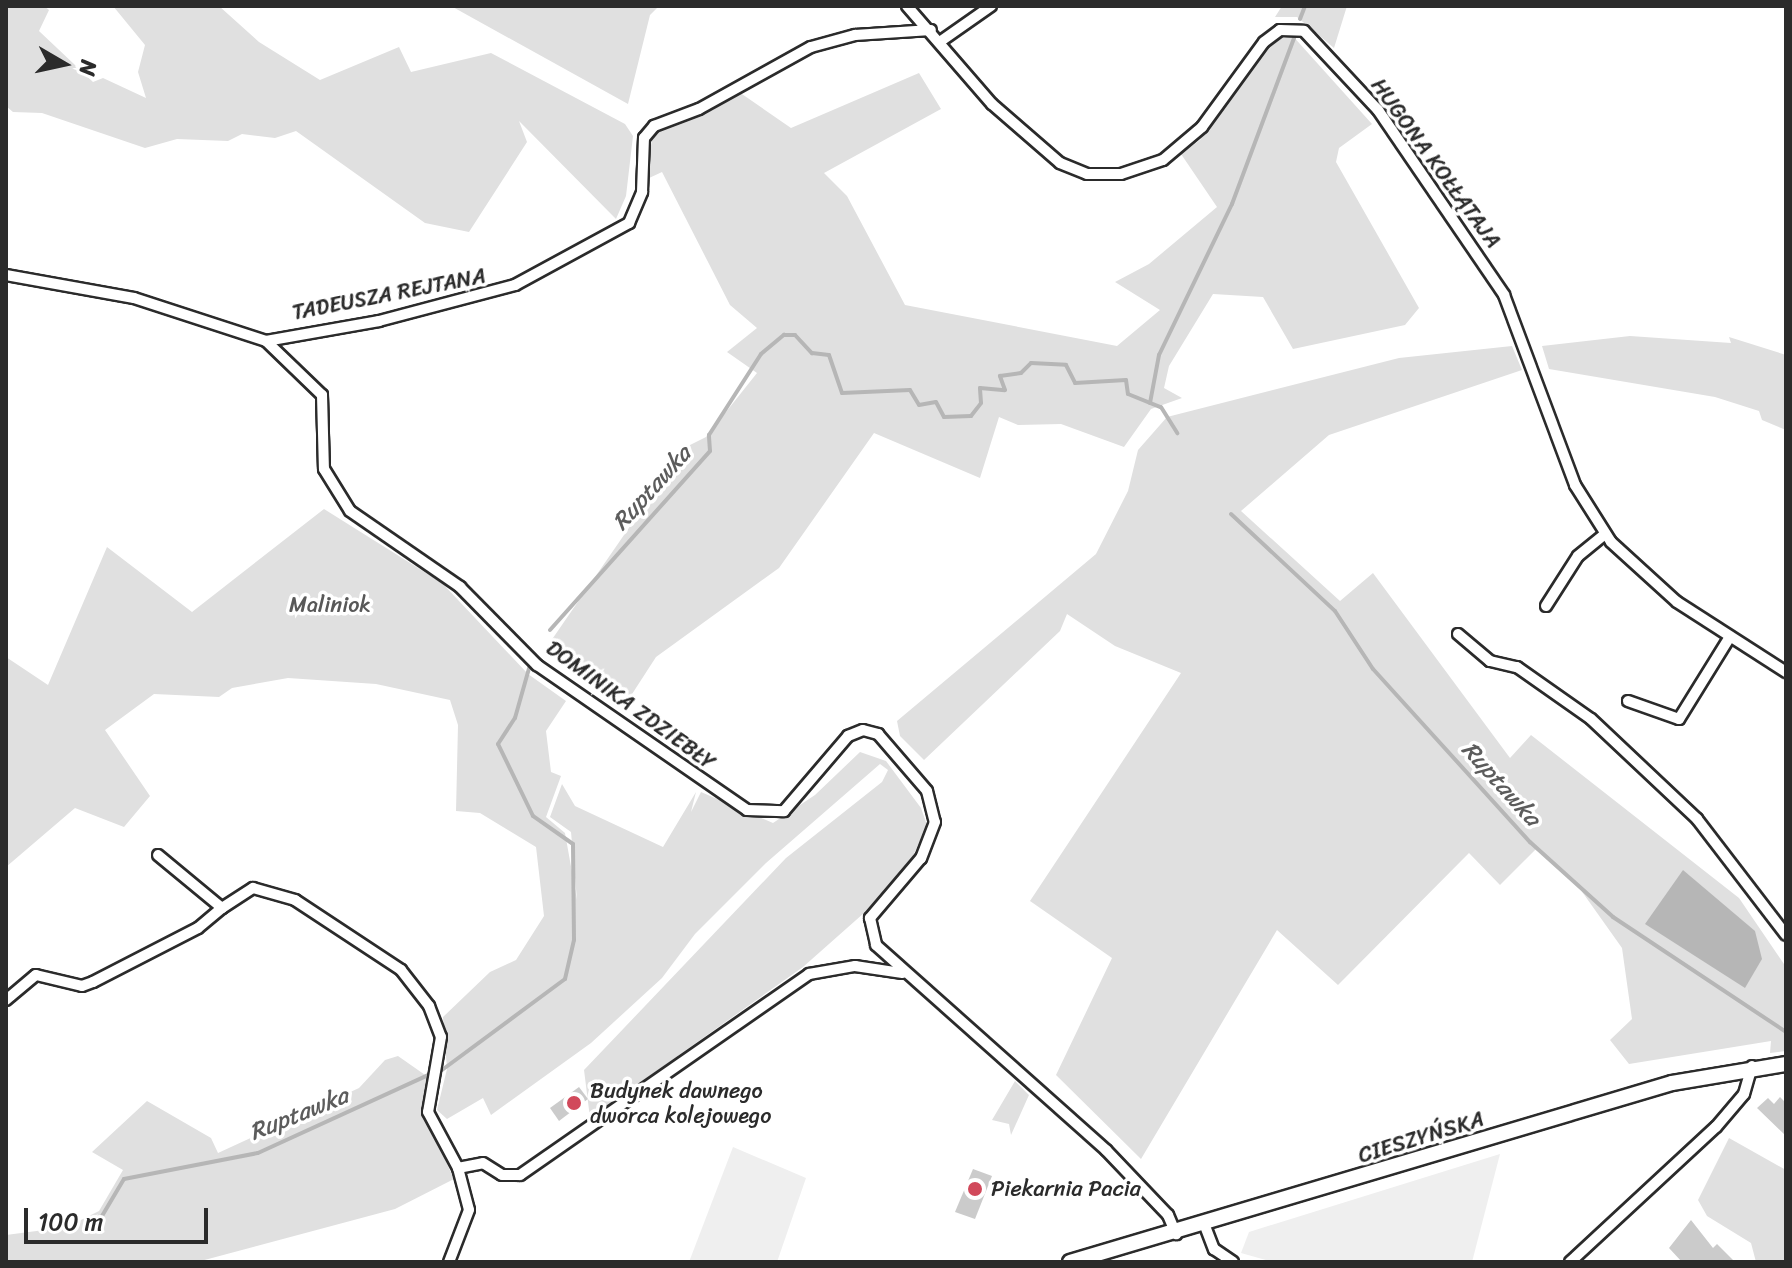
<!DOCTYPE html>
<html>
<head>
<meta charset="utf-8">
<style>
  body { margin:0 }
  #map { position:relative; width:1792px; height:1268px; overflow:hidden; background:#fff; font-family:Sriracha,sans-serif }
  div>[style] { position:absolute }
  [style*='--x'] { left:calc(var(--x)*1px); top:calc(var(--y)*1px); width:calc(var(--w)*1px); rotate:calc(var(--a)*1deg) }
  .built>* { inset:0; background:#efefef }
  .green>* { inset:0; background:#e0e0e0 }
  .water>* { inset:0; background:#b6b6b6 }
  .stream>* { height:4px; margin:-2px; padding:0 2px; transform-origin:2px; border-radius:2px; background:#b6b6b6 }
  .building>* { inset:0; background:#cbcbcb }
  .roads { filter:drop-shadow(2px 0 #2b2b2b) drop-shadow(-2px 0 #2b2b2b) drop-shadow(0 2px #2b2b2b) drop-shadow(0 -2px #2b2b2b) }
  .street>* { height:10px; margin:-5px; padding:0 5px; transform-origin:5px; border-radius:5px; background:#fff }
  .secondary>* { height:14px; margin:-7px; padding:0 7px; transform-origin:7px; border-radius:7px; background:#fff }
  .dots>* { width:22px; height:22px; translate:-50% -50%; box-sizing:border-box; border:4px solid #fff; border-radius:50% }
  span { translate:-50% -50%; white-space:nowrap; text-align:center; line-height:1.15; -webkit-text-stroke:7px #fff; paint-order:stroke }
  .street-label { font-size:22px; color:#2b2b2b }
  .park-label { font-size:22px; color:#585858 }
  .poi-label { font-size:22px; color:#2b2b2b }
  .left { translate:0 -50%; text-align:left }
  .water-label { font-size:24px; color:#5c5c5c; font-style:italic }
  .frame { position:absolute; inset:0; border:8px solid #2b2b2b; pointer-events:none }
  .north { position:absolute; left:24px; top:24px; width:80px; height:80px; -webkit-text-stroke:6px #fff; paint-order:stroke; rotate:99deg; font-size:22px; font-weight:700; line-height:32px; text-align:center; color:#2b2b2b }
  .north::after { content:''; display:block; margin:auto; width:28px; height:36px; background:#2b2b2b; clip-path:polygon(50% 0,100% 100%,50% 72%,0 100%) }
  .scale { position:absolute; left:24px; top:1208px; width:184px; height:36px; box-sizing:border-box; border:4px solid #2b2b2b; border-top:0; padding-left:10px; font-size:24px; line-height:28px; white-space:nowrap; color:#2b2b2b; -webkit-text-stroke:6px #fff; paint-order:stroke }
</style>
</head>
<body>
<div id="map">
  <div class="built">
    <i style="clip-path:polygon(733px 1147px,806px 1178px,777px 1262px,689px 1262px)"></i>
    <i style="clip-path:polygon(1500px 1154px,1472px 1262px,1273px 1262px,1241px 1253px,1249px 1232px)"></i>
  </div>
  <div class="green">
    <i style="clip-path:polygon(6px 6px,44px 6px,49px 10px,39px 31px,93px 82px,103px 78px,146px 98px,138px 72px,145px 45px,113px 6px,219px 6px,259px 42px,320px 80px,399px 47px,411px 72px,491px 53px,625px 124px,633px 136px,626px 196px,616px 219px,519px 121px,527px 142px,469px 232px,425px 223px,296px 131px,275px 138px,242px 134px,228px 141px,177px 139px,145px 148px,42px 113px,13px 112px,6px 106px)"></i>
    <i style="clip-path:polygon(451px 6px,659px 6px,650px 15px,628px 104px)"></i>
    <i style="clip-path:polygon(1282px 6px,1347px 6px,1334px 48px,1297px 17px,1275px 17px)"></i>
    <i style="clip-path:polygon(1291px 34px,1372px 124px,1339px 148px,1336px 162px,1419px 308px,1405px 325px,1293px 349px,1263px 297px,1213px 294px,1169px 366px,1164px 388px,1182px 398px,1151px 409px,1124px 447px,1061px 424px,1018px 425px,999px 417px,980px 478px,874px 433px,779px 568px,656px 657px,623px 708px,544px 651px,684px 448px,706px 437px,757px 373px,727px 352px,757px 328px,730px 305px,662px 172px,647px 179px,653px 129px,711px 111px,739px 92px,791px 128px,919px 73px,941px 109px,824px 173px,847px 196px,905px 305px,1117px 346px,1160px 310px,1115px 282px,1149px 264px,1217px 207px,1181px 154px,1200px 140px,1262px 51px,1277px 36px)"></i>
    <i style="clip-path:polygon(1630px 336px,1731px 343px,1729px 337px,1786px 355px,1786px 430px,1762px 420px,1759px 411px,1715px 397px,1549px 369px,1542px 346px)"></i>
    <i style="clip-path:polygon(1512px 346px,1522px 370px,1329px 435px,1241px 511px,1340px 601px,1373px 573px,1510px 758px,1531px 735px,1739px 898px,1786px 967px,1786px 1051px,1770px 1053px,1771px 1041px,1629px 1064px,1610px 1040px,1632px 1019px,1622px 948px,1573px 879px,1537px 848px,1500px 885px,1469px 853px,1338px 985px,1277px 930px,1141px 1159px,1056px 1075px,1112px 958px,1030px 901px,1181px 673px,1115px 646px,1067px 614px,1060px 631px,924px 760px,900px 736px,897px 721px,1096px 554px,1128px 491px,1138px 450px,1167px 417px,1399px 358px)"></i>
    <i style="clip-path:polygon(324px 509px,442px 583px,528px 674px,566px 701px,546px 731px,551px 772px,561px 776px,546px 817px,565px 833px,577px 900px,571px 832px,550px 817px,562px 784px,575px 806px,663px 847px,696px 792px,691px 812px,701px 792px,773px 823px,815px 795px,860px 752px,886px 761px,921px 808px,927px 825px,913px 856px,864px 913px,803px 967px,590px 1118px,584px 1070px,786px 858px,882px 782px,888px 770px,880px 764px,766px 863px,695px 934px,662px 978px,591px 1043px,491px 1115px,483px 1098px,447px 1119px,437px 1110px,447px 1069px,443px 1017px,490px 972px,516px 960px,544px 916px,536px 847px,480px 813px,456px 811px,458px 725px,450px 700px,376px 684px,288px 678px,232px 688px,219px 697px,154px 694px,105px 730px,150px 796px,124px 827px,75px 808px,6px 867px,6px 657px,48px 685px,107px 547px,192px 612px)"></i>
    <i style="clip-path:polygon(398px 1056px,428px 1077px,434px 1071px,423px 1112px,454px 1179px,395px 1209px,197px 1262px,6px 1262px,6px 1235px,67px 1227px,99px 1211px,123px 1170px,92px 1152px,147px 1101px,211px 1138px,218px 1153px,359px 1088px,385px 1060px)"></i>
    <i style="clip-path:polygon(1015px 1081px,1029px 1095px,1011px 1135px,1009px 1124px,992px 1120px)"></i>
    <i style="clip-path:polygon(1729px 1138px,1786px 1170px,1786px 1262px,1756px 1262px,1751px 1243px,1707px 1216px,1698px 1200px)"></i>
  </div>
  <div class="water">
    <i style="clip-path:polygon(1683px 870px,1755px 931px,1762px 959px,1745px 988px,1645px 924px)"></i>
  </div>
  <div class="stream">
    <i style="--x:1300;--y:19;--w:14;--a:-69"></i>
    <i style="--x:1150;--y:403;--w:49;--a:-79.4"></i>
    <i style="--x:1159;--y:355;--w:168;--a:-64.2"></i>
    <i style="--x:1232;--y:204;--w:177;--a:-69.5"></i>
    <i style="--x:1231;--y:514;--w:142;--a:43"></i>
    <i style="--x:1335;--y:611;--w:69;--a:56.8"></i>
    <i style="--x:1373;--y:669;--w:234;--a:47.8"></i>
    <i style="--x:1530;--y:842;--w:112;--a:42.1"></i>
    <i style="--x:1613;--y:917;--w:208;--a:33.6"></i>
    <i style="--x:550;--y:630;--w:240;--a:-48.2"></i>
    <i style="--x:710;--y:451;--w:16;--a:-94"></i>
    <i style="--x:709;--y:435;--w:96;--a:-57.3"></i>
    <i style="--x:761;--y:354;--w:30;--a:-40"></i>
    <i style="--x:784;--y:335;--w:11;--a:0"></i>
    <i style="--x:795;--y:335;--w:25;--a:47"></i>
    <i style="--x:812;--y:353;--w:17;--a:7"></i>
    <i style="--x:829;--y:355;--w:40;--a:71.1"></i>
    <i style="--x:842;--y:393;--w:68;--a:-2.5"></i>
    <i style="--x:910;--y:390;--w:17;--a:59"></i>
    <i style="--x:919;--y:405;--w:17;--a:-10"></i>
    <i style="--x:936;--y:402;--w:17;--a:62"></i>
    <i style="--x:944;--y:417;--w:27;--a:-2"></i>
    <i style="--x:971;--y:416;--w:16;--a:-52"></i>
    <i style="--x:981;--y:403;--w:15;--a:-94"></i>
    <i style="--x:980;--y:388;--w:25;--a:5"></i>
    <i style="--x:1005;--y:390;--w:15;--a:-110"></i>
    <i style="--x:1000;--y:376;--w:21;--a:-8"></i>
    <i style="--x:1021;--y:373;--w:14;--a:-45"></i>
    <i style="--x:1031;--y:363;--w:35;--a:3"></i>
    <i style="--x:1066;--y:365;--w:20;--a:63"></i>
    <i style="--x:1075;--y:383;--w:51;--a:-3.4"></i>
    <i style="--x:1126;--y:380;--w:14;--a:82"></i>
    <i style="--x:1128;--y:394;--w:35;--a:22"></i>
    <i style="--x:1161;--y:407;--w:31;--a:58"></i>
    <i style="--x:442;--y:1070;--w:153;--a:-36.5"></i>
    <i style="--x:565;--y:979;--w:40;--a:-77"></i>
    <i style="--x:574;--y:940;--w:96;--a:-90.6"></i>
    <i style="--x:573;--y:844;--w:49;--a:-145"></i>
    <i style="--x:533;--y:816;--w:80;--a:-115.9"></i>
    <i style="--x:498;--y:744;--w:31;--a:-57"></i>
    <i style="--x:515;--y:718;--w:55;--a:-74.2"></i>
    <i style="--x:102;--y:1216;--w:43;--a:-59.3"></i>
    <i style="--x:124;--y:1179;--w:136;--a:-11"></i>
    <i style="--x:258;--y:1153;--w:187;--a:-24.6"></i>
  </div>
  <div class="building">
    <i style="clip-path:polygon(579px 1087px,588px 1099px,559px 1121px,550px 1108px)"></i>
    <i style="clip-path:polygon(1780px 1097px,1786px 1103px,1786px 1136px,1757px 1108px,1768px 1098px,1774px 1104px)"></i>
    <i style="clip-path:polygon(973px 1169px,992px 1176px,975px 1219px,955px 1212px)"></i>
    <i style="clip-path:polygon(1691px 1220px,1713px 1248px,1717px 1244px,1735px 1262px,1682px 1262px,1669px 1248px)"></i>
  </div>
  <div class="roads">
    <div class="street">
      <i style="--x:907;--y:6;--w:130;--a:49.1"></i>
      <i style="--x:992;--y:104;--w:90;--a:40.9"></i>
      <i style="--x:1060;--y:163;--w:29;--a:22"></i>
      <i style="--x:1087;--y:174;--w:34;--a:0"></i>
      <i style="--x:1121;--y:174;--w:44;--a:-18.4"></i>
      <i style="--x:1163;--y:160;--w:51;--a:-40.2"></i>
      <i style="--x:1202;--y:127;--w:105;--a:-53.9"></i>
      <i style="--x:1264;--y:42;--w:20;--a:-37"></i>
      <i style="--x:1280;--y:30;--w:24;--a:2"></i>
      <i style="--x:1304;--y:31;--w:108;--a:46.9"></i>
      <i style="--x:1378;--y:110;--w:224;--a:55.7"></i>
      <i style="--x:1504;--y:295;--w:203;--a:69.5"></i>
      <i style="--x:1575;--y:485;--w:67;--a:57.7"></i>
      <i style="--x:1611;--y:542;--w:89;--a:42.3"></i>
      <i style="--x:1677;--y:602;--w:130;--a:32.7"></i>
      <i style="--x:941;--y:41;--w:61;--a:-35"></i>
      <i style="--x:6;--y:275;--w:130;--a:10.2"></i>
      <i style="--x:134;--y:298;--w:139;--a:18"></i>
      <i style="--x:266;--y:341;--w:78;--a:44"></i>
      <i style="--x:322;--y:395;--w:74;--a:88.5"></i>
      <i style="--x:324;--y:469;--w:49;--a:58.2"></i>
      <i style="--x:350;--y:511;--w:134;--a:34.6"></i>
      <i style="--x:460;--y:587;--w:110;--a:45.4"></i>
      <i style="--x:537;--y:665;--w:255;--a:34.6"></i>
      <i style="--x:747;--y:810;--w:37;--a:2"></i>
      <i style="--x:784;--y:811;--w:99;--a:-49.5"></i>
      <i style="--x:848;--y:736;--w:16;--a:-22"></i>
      <i style="--x:863;--y:730;--w:16;--a:15"></i>
      <i style="--x:878;--y:734;--w:75;--a:49.3"></i>
      <i style="--x:927;--y:791;--w:32;--a:76"></i>
      <i style="--x:935;--y:822;--w:39;--a:111"></i>
      <i style="--x:921;--y:858;--w:79;--a:130.4"></i>
      <i style="--x:870;--y:918;--w:28;--a:77"></i>
      <i style="--x:876;--y:945;--w:308;--a:41.7"></i>
      <i style="--x:1106;--y:1150;--w:90;--a:46.4"></i>
      <i style="--x:1168;--y:1215;--w:21;--a:67"></i>
      <i style="--x:266;--y:341;--w:115;--a:-10"></i>
      <i style="--x:379;--y:321;--w:141;--a:-14.8"></i>
      <i style="--x:515;--y:285;--w:130;--a:-28.5"></i>
      <i style="--x:629;--y:223;--w:34;--a:-67"></i>
      <i style="--x:642;--y:192;--w:54;--a:-87.9"></i>
      <i style="--x:644;--y:138;--w:16;--a:-50"></i>
      <i style="--x:654;--y:126;--w:48;--a:-20.7"></i>
      <i style="--x:699;--y:109;--w:128;--a:-29"></i>
      <i style="--x:811;--y:47;--w:46;--a:-15.3"></i>
      <i style="--x:855;--y:35;--w:76;--a:-3.8"></i>
      <i style="--x:1546;--y:606;--w:59;--a:-57.4"></i>
      <i style="--x:1578;--y:556;--w:35;--a:-39"></i>
      <i style="--x:1458;--y:634;--w:42;--a:40.2"></i>
      <i style="--x:1490;--y:661;--w:28;--a:13"></i>
      <i style="--x:1517;--y:667;--w:90;--a:35.1"></i>
      <i style="--x:1591;--y:719;--w:146;--a:43.3"></i>
      <i style="--x:1697;--y:819;--w:146;--a:52.5"></i>
      <i style="--x:1628;--y:701;--w:54;--a:19.4"></i>
      <i style="--x:1679;--y:719;--w:93;--a:-58.2"></i>
      <i style="--x:222;--y:908;--w:37;--a:-33"></i>
      <i style="--x:253;--y:888;--w:44;--a:15.9"></i>
      <i style="--x:295;--y:900;--w:127;--a:33.4"></i>
      <i style="--x:401;--y:970;--w:46;--a:52.1"></i>
      <i style="--x:429;--y:1006;--w:33;--a:69"></i>
      <i style="--x:441;--y:1037;--w:76;--a:99.8"></i>
      <i style="--x:428;--y:1112;--w:64;--a:61.8"></i>
      <i style="--x:458;--y:1168;--w:43;--a:75.3"></i>
      <i style="--x:469;--y:1210;--w:56;--a:111"></i>
      <i style="--x:6;--y:1000;--w:39;--a:-40"></i>
      <i style="--x:36;--y:975;--w:47;--a:13.4"></i>
      <i style="--x:82;--y:986;--w:12;--a:-20"></i>
      <i style="--x:93;--y:982;--w:118;--a:-27.2"></i>
      <i style="--x:198;--y:928;--w:31;--a:-40"></i>
      <i style="--x:222;--y:908;--w:83;--a:-140.4"></i>
      <i style="--x:458;--y:1168;--w:25;--a:-11"></i>
      <i style="--x:483;--y:1163;--w:22;--a:32"></i>
      <i style="--x:502;--y:1175;--w:18;--a:0"></i>
      <i style="--x:520;--y:1175;--w:352;--a:-34.8"></i>
      <i style="--x:809;--y:974;--w:47;--a:-9.9"></i>
      <i style="--x:855;--y:966;--w:48;--a:8.5"></i>
      <i style="--x:1205;--y:1226;--w:25;--a:69"></i>
      <i style="--x:1214;--y:1249;--w:23;--a:34"></i>
      <i style="--x:1570;--y:1262;--w:199;--a:-42.8"></i>
      <i style="--x:1716;--y:1127;--w:43;--a:-49.7"></i>
      <i style="--x:1744;--y:1094;--w:29;--a:-74"></i>
    </div>
    <div class="secondary">
      <i style="--x:1070;--y:1262;--w:628;--a:-16.56"></i>
      <i style="--x:1672;--y:1083;--w:116;--a:-9.5"></i>
    </div>
  </div>
  <div class="dots">
    <i style="left:574px;top:1103px;background:#d1495b"></i>
    <i style="left:975px;top:1189px;background:#d1495b"></i>
  </div>
  <div class="street-label">
    <span style="left:1436px;top:163px;rotate:54deg">HUGONA KOŁŁĄTAJA</span>
    <span style="left:389px;top:294px;rotate:-11deg">TADEUSZA REJTANA</span>
    <span style="left:631px;top:705px;rotate:36deg">DOMINIKA ZDZIEBŁY</span>
    <span style="left:1421px;top:1137px;rotate:-17deg">CIESZYŃSKA</span>
  </div>
  <div class="park-label">
    <span style="left:330px;top:605px">Maliniok</span>
  </div>
  <div class="poi-label">
    <span class="left" style="left:590px;top:1103px">Budynek dawnego<br>dworca kolejowego</span>
    <span class="left" style="left:991px;top:1189px">Piekarnia Pacia</span>
  </div>
  <div class="water-label">
    <span style="left:652px;top:488px;rotate:-48deg">Ruptawka</span>
    <span style="left:1501px;top:784px;rotate:48deg">Ruptawka</span>
    <span style="left:299px;top:1114px;rotate:-22deg">Ruptawka</span>
  </div>
  <div class="frame"></div>
  <div class="north">N</div>
  <div class="scale">100 m</div>
</div>
</body>
</html>
